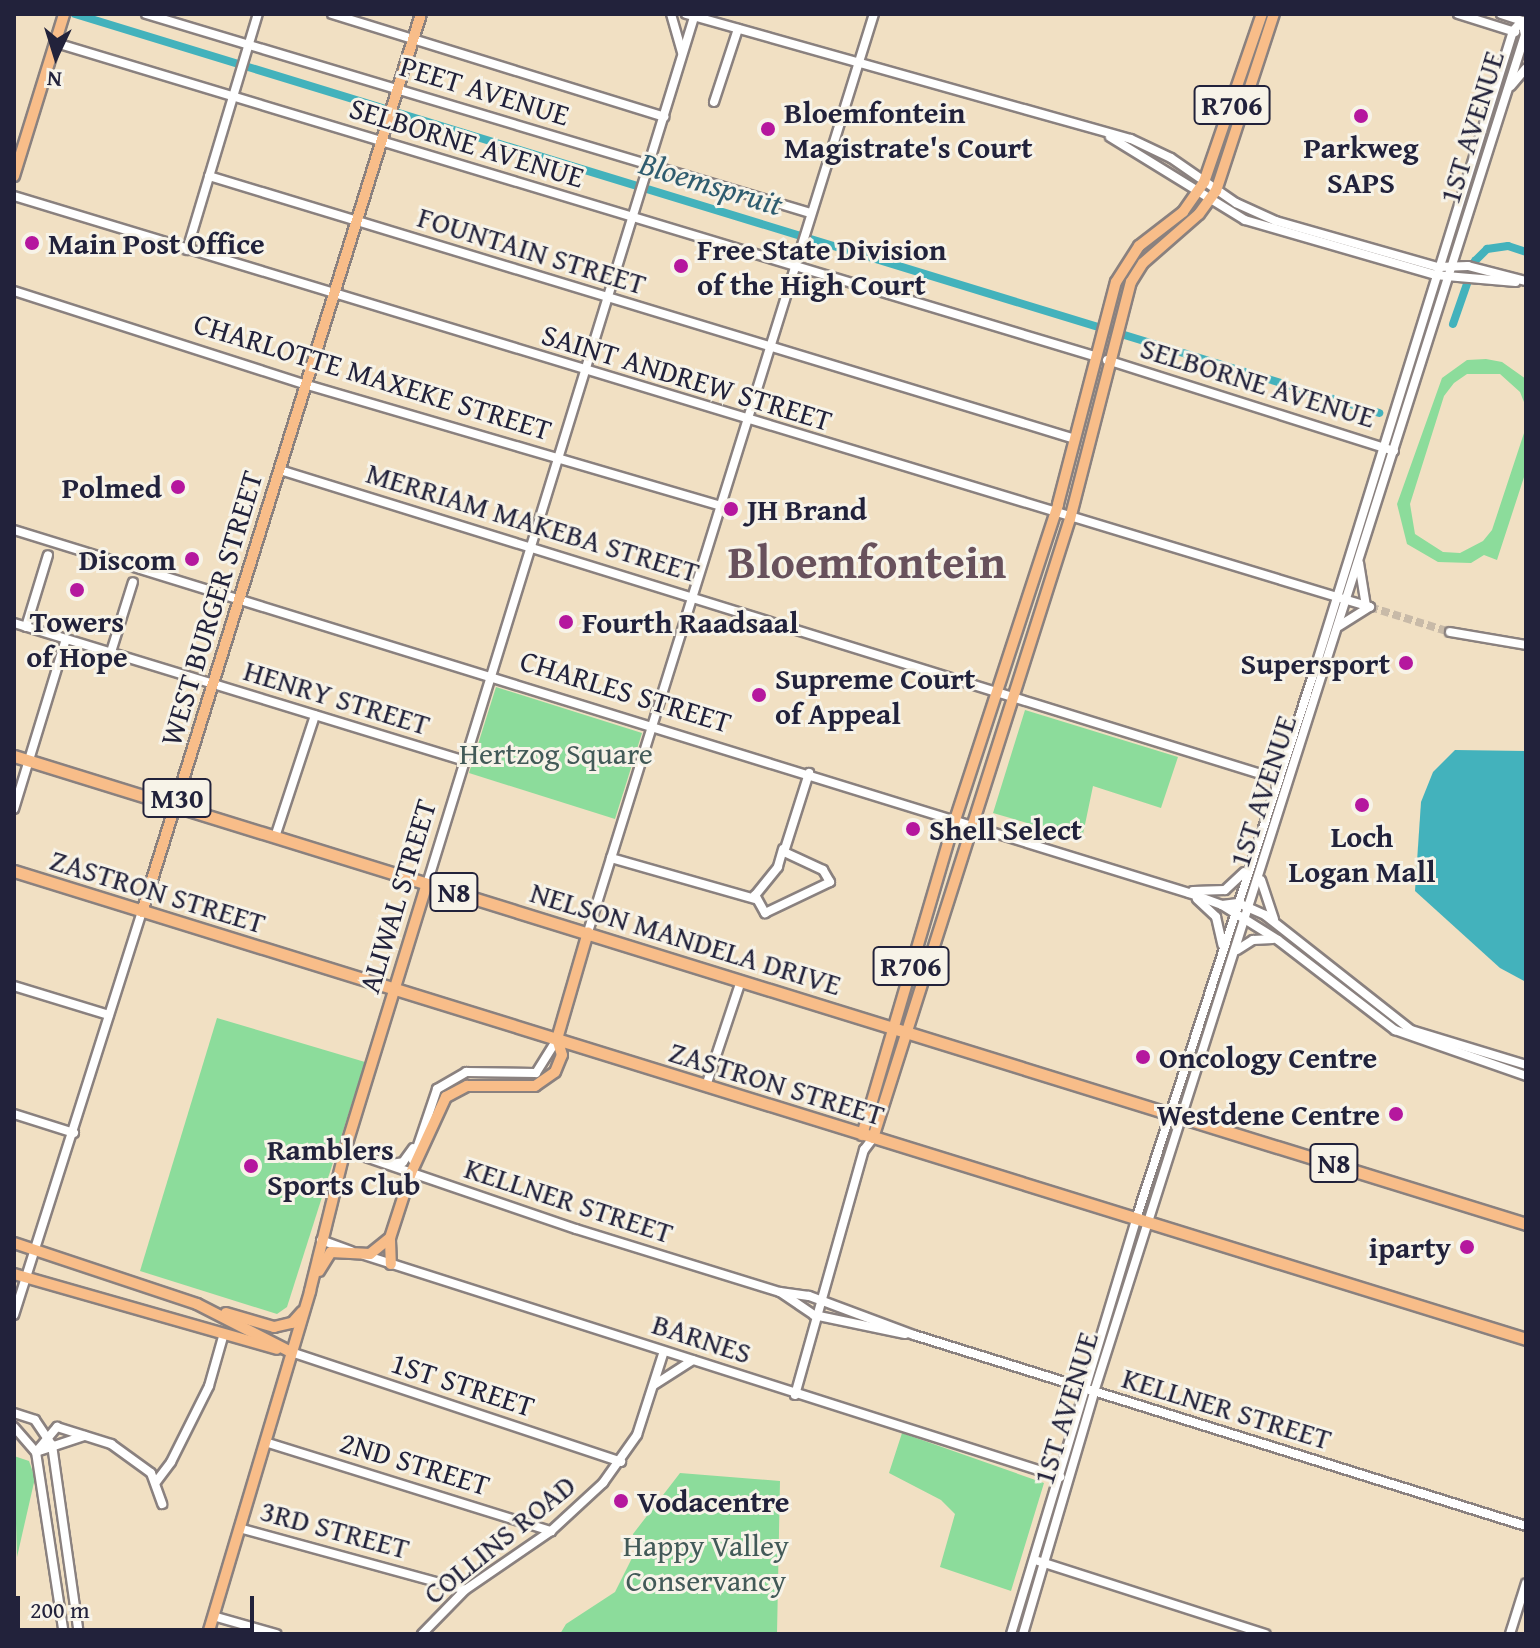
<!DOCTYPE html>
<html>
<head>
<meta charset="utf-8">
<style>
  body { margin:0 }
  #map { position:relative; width:1540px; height:1648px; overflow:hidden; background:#f1e0c3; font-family:"Gentium Book Plus",serif }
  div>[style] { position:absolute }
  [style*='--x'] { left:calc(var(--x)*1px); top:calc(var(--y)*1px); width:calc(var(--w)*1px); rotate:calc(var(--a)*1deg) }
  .green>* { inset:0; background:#8cdc9b }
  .water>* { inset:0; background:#43b2bc }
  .canal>* { height:8px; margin:-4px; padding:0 4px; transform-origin:4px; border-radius:4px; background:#43b2bc }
  .minor-tunnel>* { height:8px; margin-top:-4px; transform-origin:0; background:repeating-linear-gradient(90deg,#c8baa8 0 8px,transparent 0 12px) }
  .roads { filter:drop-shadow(2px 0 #8a817f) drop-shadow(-2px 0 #8a817f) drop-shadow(0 2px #8a817f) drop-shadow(0 -2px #8a817f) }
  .minor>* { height:8px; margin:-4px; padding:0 4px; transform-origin:4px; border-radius:4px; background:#fff }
  .major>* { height:10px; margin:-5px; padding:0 5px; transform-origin:5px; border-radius:5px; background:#f8bd89 }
  .highway>* { height:11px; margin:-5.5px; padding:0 5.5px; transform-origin:5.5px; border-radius:5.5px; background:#f8bd89 }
  .dots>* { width:22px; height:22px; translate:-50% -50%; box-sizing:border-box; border:4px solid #f7f3e8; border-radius:50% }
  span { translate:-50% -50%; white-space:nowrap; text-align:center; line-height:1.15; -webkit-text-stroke:6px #f7f3e8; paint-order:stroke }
  .shield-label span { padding:2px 6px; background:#f7f3e8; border:2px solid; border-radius:6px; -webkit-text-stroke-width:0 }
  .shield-label { font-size:28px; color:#22223b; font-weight:700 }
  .street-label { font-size:30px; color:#22223b }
  .poi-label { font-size:30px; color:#22223b; font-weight:700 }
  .left { translate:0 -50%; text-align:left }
  .right { translate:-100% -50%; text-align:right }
  .park-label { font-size:30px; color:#425a58 }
  .water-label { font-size:32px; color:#2f5c6f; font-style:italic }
  .town-label { font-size:46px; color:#68515c; font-weight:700 }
  .frame { position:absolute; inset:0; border:16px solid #22223b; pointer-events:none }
  .north { position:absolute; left:16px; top:16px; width:80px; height:80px; -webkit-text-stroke:6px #f7f3e8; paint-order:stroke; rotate:184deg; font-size:22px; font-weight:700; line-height:32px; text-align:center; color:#22223b }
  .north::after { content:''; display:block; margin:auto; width:28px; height:36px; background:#22223b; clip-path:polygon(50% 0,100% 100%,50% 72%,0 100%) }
  .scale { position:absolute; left:16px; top:1596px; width:238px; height:36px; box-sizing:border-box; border:4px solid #22223b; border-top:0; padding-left:10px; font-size:24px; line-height:28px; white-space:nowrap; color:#22223b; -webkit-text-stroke:6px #f7f3e8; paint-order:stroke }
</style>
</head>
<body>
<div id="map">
  <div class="green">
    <i style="clip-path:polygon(1486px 359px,1502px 362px,1526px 379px,1526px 407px,1520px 392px,1500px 374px,1467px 374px,1454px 383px,1444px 396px,1410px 504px,1415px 534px,1443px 552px,1460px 553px,1483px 541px,1492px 530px,1526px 427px,1526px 471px,1497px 560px,1484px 555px,1471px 563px,1438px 562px,1407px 544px,1397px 504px,1442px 378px,1467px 360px)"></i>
    <i style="clip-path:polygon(496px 687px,642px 733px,615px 819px,469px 773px)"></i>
    <i style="clip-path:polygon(1025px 710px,1178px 757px,1161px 808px,1093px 786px,1082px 839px,993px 813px)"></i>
    <i style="clip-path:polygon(217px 1018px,365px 1062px,287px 1307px,277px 1314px,140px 1271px)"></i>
    <i style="clip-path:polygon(902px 1433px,1044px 1483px,1011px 1591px,940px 1567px,955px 1514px,941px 1500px,889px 1473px)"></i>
    <i style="clip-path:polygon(14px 1456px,29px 1461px,35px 1478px,17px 1557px)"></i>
    <i style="clip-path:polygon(680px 1473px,780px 1481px,777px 1634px,560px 1634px,566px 1624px,615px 1592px,635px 1552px,633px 1534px)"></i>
  </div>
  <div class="water">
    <i style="clip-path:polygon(1455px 750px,1526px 751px,1526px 982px,1500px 968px,1415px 891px,1421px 802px,1433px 772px)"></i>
  </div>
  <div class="canal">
    <i style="--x:75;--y:14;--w:1364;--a:17.01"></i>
    <i style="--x:1453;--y:324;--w:67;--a:-70.8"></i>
    <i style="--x:1475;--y:261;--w:17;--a:-45"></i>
    <i style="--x:1487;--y:249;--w:21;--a:-8"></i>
    <i style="--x:1508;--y:246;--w:19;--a:18"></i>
  </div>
  <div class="minor-tunnel">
    <i style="--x:1370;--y:607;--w:84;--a:17.4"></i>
  </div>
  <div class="roads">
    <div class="minor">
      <i style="--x:146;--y:14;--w:693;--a:16.68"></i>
      <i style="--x:332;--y:14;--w:348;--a:17.2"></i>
      <i style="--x:671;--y:14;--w:40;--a:74"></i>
      <i style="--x:686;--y:14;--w:462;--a:15.7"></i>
      <i style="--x:1131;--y:139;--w:44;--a:25.4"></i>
      <i style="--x:1171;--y:158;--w:79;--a:34.7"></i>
      <i style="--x:1236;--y:203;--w:44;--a:24.2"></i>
      <i style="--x:1276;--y:221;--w:168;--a:15.9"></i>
      <i style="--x:1438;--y:267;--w:30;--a:-2"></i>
      <i style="--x:1468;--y:266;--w:60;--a:14.5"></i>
      <i style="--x:1458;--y:14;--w:60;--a:17.5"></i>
      <i style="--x:1501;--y:14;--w:25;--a:18"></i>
      <i style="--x:56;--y:43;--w:1084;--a:16.78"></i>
      <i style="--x:1511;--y:86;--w:23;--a:-50"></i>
      <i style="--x:714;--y:102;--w:77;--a:-71.8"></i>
      <i style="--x:1110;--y:137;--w:158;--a:31.6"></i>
      <i style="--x:1245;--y:220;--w:198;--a:16.1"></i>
      <i style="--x:1435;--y:275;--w:81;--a:4.9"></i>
      <i style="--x:209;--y:176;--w:902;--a:16.89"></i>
      <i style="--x:14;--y:196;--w:1417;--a:16.86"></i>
      <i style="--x:187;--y:250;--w:246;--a:-73.3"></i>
      <i style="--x:14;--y:291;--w:305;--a:17.8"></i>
      <i style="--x:304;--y:384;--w:432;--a:16.3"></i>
      <i style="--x:1107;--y:360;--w:301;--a:17.6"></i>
      <i style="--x:280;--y:470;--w:1044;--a:17.22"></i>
      <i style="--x:14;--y:530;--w:1230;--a:17.17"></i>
      <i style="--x:1189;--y:893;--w:35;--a:20"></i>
      <i style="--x:1222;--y:905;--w:66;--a:32"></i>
      <i style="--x:1278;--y:940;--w:148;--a:37.6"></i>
      <i style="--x:1395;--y:1030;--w:139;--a:19.3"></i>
      <i style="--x:1359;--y:563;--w:44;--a:80.8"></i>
      <i style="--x:14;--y:623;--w:468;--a:17"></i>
      <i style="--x:1339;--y:626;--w:36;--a:-32"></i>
      <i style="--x:26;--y:627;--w:75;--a:-73"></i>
      <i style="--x:1450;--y:632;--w:77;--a:9.7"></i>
      <i style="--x:111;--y:652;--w:73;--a:-72.6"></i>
      <i style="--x:14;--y:809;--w:178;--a:-73"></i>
      <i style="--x:275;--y:837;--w:128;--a:-71.8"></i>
      <i style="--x:783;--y:849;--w:19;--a:106"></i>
      <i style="--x:778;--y:867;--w:36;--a:129"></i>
      <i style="--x:755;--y:895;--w:21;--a:61"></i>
      <i style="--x:765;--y:913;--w:72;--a:-25.5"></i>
      <i style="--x:830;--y:882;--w:14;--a:-120"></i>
      <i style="--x:823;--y:870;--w:43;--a:-155.2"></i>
      <i style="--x:784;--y:852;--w:83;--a:-72.4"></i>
      <i style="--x:611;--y:858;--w:150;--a:15.9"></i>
      <i style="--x:1261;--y:880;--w:41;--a:71.6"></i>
      <i style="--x:427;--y:884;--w:910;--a:-72.88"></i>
      <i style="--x:1193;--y:891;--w:32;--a:-2"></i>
      <i style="--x:1225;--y:890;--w:26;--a:-43"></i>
      <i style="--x:1197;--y:899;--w:26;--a:43"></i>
      <i style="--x:1216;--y:917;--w:28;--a:77"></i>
      <i style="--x:1222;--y:905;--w:16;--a:-7"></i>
      <i style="--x:1238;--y:903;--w:30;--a:24"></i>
      <i style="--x:1265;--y:915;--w:186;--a:38.2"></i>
      <i style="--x:1411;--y:1030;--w:120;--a:16.9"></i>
      <i style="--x:588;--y:932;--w:962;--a:-72.7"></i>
      <i style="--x:1237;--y:950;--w:19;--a:-32"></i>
      <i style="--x:1253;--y:940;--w:20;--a:-3"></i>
      <i style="--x:14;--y:986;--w:99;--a:17"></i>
      <i style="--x:706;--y:1086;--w:111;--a:-71.6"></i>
      <i style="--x:14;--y:1114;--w:63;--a:17.6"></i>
      <i style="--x:345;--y:1150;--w:244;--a:18.9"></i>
      <i style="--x:576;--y:1229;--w:214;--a:17.2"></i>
      <i style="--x:780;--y:1292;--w:29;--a:8"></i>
      <i style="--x:809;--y:1296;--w:112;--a:20.4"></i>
      <i style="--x:914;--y:1335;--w:641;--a:17.33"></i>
      <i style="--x:413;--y:1160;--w:75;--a:-71.3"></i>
      <i style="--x:437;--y:1089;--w:34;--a:-30"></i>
      <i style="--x:466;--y:1072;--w:70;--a:0.8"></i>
      <i style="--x:536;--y:1073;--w:40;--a:-58"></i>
      <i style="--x:391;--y:1164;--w:12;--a:-9"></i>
      <i style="--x:403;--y:1162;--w:17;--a:-54"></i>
      <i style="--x:321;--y:1240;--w:32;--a:20"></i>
      <i style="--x:364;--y:1255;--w:731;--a:17.69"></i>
      <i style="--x:780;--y:1292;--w:41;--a:34.1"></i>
      <i style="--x:814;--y:1315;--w:93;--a:11.8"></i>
      <i style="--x:14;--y:1315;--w:423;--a:-72.4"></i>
      <i style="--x:291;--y:1352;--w:348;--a:18.4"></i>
      <i style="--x:654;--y:1385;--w:46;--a:-32.7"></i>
      <i style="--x:795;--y:1395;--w:255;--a:-74.3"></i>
      <i style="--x:864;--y:1150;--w:15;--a:-53"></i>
      <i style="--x:14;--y:1413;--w:22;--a:18"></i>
      <i style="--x:35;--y:1420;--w:30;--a:56"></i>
      <i style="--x:52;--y:1445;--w:191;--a:81.9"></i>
      <i style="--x:14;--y:1427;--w:33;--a:49"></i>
      <i style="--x:36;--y:1452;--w:184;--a:81.3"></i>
      <i style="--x:265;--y:1442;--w:300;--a:17.3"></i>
      <i style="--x:36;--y:1452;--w:33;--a:-50"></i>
      <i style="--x:57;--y:1427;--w:57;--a:17.5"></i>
      <i style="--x:111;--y:1444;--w:49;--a:35.9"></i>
      <i style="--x:151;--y:1473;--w:33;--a:70"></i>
      <i style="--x:36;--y:1452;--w:51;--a:-18.4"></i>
      <i style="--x:156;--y:1482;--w:25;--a:-53"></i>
      <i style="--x:171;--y:1462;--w:85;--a:-63.4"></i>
      <i style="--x:209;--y:1386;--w:51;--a:-74.1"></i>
      <i style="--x:239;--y:1528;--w:234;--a:15.3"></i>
      <i style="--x:1038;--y:1561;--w:239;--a:17.8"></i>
      <i style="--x:213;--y:1616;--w:66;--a:15.9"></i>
      <i style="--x:422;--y:1634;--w:62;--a:-45.7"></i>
      <i style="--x:465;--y:1590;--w:104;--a:-34.5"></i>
      <i style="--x:551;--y:1531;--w:71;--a:-42.7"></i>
      <i style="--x:603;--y:1483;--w:59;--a:-54.7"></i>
      <i style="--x:637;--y:1435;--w:88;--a:-72.2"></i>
      <i style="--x:1011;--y:1634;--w:437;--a:-73.2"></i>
      <i style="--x:1137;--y:1216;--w:566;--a:-71.98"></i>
      <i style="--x:1312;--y:678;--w:678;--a:-72.74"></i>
      <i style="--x:1513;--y:31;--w:13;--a:-48"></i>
      <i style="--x:1023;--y:1634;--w:252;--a:-73.6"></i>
      <i style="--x:1094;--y:1392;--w:1424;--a:-72.38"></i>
      <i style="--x:1525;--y:35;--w:14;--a:-102"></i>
      <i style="--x:1510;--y:1634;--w:53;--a:-72.6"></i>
    </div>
    <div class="major">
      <i style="--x:14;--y:176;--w:170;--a:-72.8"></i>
      <i style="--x:142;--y:912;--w:940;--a:-72.74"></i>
      <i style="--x:862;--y:1135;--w:328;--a:-73.6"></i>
      <i style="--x:955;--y:820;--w:332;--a:-71.9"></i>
      <i style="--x:1058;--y:504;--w:229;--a:-75.4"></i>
      <i style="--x:1116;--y:282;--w:43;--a:-57.4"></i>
      <i style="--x:1139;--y:246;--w:56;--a:-37.7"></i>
      <i style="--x:1183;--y:212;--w:37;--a:-55"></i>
      <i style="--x:1204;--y:182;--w:178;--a:-71"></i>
      <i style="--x:873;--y:1138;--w:650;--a:-72.35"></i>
      <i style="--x:1070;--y:519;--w:245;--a:-75.6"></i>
      <i style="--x:1131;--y:282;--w:22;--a:-58"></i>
      <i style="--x:1143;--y:263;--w:74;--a:-41.2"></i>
      <i style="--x:1199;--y:214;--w:29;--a:-54"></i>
      <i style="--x:1216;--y:191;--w:186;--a:-71.9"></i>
      <i style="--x:390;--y:1240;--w:24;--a:88"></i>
      <i style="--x:14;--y:1243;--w:193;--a:18.4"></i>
      <i style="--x:197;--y:1304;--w:106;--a:27.1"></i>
      <i style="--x:319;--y:1271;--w:22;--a:-58"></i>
      <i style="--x:331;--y:1252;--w:39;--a:3"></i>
      <i style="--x:370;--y:1254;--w:26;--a:-39"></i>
      <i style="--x:390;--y:1238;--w:68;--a:-72.1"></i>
      <i style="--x:411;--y:1173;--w:84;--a:-65.3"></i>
      <i style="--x:446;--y:1097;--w:24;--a:-28"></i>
      <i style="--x:467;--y:1086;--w:68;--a:0"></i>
      <i style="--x:535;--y:1086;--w:24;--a:-35"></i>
      <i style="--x:555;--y:1072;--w:18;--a:-68"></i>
      <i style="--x:562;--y:1055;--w:17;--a:-107"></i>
      <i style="--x:557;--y:1039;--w:111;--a:-73.8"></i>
      <i style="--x:14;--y:1274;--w:273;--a:15.9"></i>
      <i style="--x:226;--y:1313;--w:50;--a:16.3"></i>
      <i style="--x:274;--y:1327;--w:18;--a:-13"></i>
      <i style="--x:292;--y:1323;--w:15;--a:-48"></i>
      <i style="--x:208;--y:1634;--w:358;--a:-73.4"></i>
      <i style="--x:310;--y:1291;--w:145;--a:-76.1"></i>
      <i style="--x:345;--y:1150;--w:278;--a:-72.9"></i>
    </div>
    <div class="highway">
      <i style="--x:14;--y:756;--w:1583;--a:17.2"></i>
      <i style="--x:14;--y:871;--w:1583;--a:17.2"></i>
    </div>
  </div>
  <div class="dots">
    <i style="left:1361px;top:116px;background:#b5179e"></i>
    <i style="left:768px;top:129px;background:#b5179e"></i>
    <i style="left:32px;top:243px;background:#b5179e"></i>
    <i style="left:681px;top:266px;background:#b5179e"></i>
    <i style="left:178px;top:487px;background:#b5179e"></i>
    <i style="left:731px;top:509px;background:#b5179e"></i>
    <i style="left:192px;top:559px;background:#b5179e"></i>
    <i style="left:77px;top:590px;background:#b5179e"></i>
    <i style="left:566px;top:622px;background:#b5179e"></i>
    <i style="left:1406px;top:663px;background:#b5179e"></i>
    <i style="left:759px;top:695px;background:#b5179e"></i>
    <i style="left:1362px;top:805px;background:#b5179e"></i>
    <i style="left:913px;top:829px;background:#b5179e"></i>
    <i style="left:1143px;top:1057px;background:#b5179e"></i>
    <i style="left:1396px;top:1114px;background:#b5179e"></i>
    <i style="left:251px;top:1166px;background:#b5179e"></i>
    <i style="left:1467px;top:1247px;background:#b5179e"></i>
    <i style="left:621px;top:1501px;background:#b5179e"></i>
  </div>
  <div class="shield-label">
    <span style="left:1232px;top:105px">R706</span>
    <span style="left:177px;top:798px">M30</span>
    <span style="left:454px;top:892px">N8</span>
    <span style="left:911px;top:966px">R706</span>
    <span style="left:1334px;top:1163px">N8</span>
  </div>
  <div class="street-label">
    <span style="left:485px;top:90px;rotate:17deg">PEET AVENUE</span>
    <span style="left:1471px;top:127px;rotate:-73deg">1ST AVENUE</span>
    <span style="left:467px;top:142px;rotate:17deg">SELBORNE AVENUE</span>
    <span style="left:532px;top:250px;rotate:17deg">FOUNTAIN STREET</span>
    <span style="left:373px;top:376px;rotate:17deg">CHARLOTTE MAXEKE STREET</span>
    <span style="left:687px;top:377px;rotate:17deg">SAINT ANDREW STREET</span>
    <span style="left:1258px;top:382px;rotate:17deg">SELBORNE AVENUE</span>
    <span style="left:533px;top:522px;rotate:17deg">MERRIAM MAKEBA STREET</span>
    <span style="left:211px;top:608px;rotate:-73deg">WEST BURGER STREET</span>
    <span style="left:626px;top:691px;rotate:17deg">CHARLES STREET</span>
    <span style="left:337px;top:697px;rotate:17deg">HENRY STREET</span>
    <span style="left:1262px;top:791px;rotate:-72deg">1ST AVENUE</span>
    <span style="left:158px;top:891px;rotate:17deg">ZASTRON STREET</span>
    <span style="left:397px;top:896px;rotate:-73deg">ALIWAL STREET</span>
    <span style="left:686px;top:938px;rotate:17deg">NELSON MANDELA DRIVE</span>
    <span style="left:777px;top:1083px;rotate:17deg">ZASTRON STREET</span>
    <span style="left:569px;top:1200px;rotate:18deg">KELLNER STREET</span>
    <span style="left:702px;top:1338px;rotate:18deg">BARNES</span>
    <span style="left:463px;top:1384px;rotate:18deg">1ST STREET</span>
    <span style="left:1065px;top:1408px;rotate:-73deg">1ST AVENUE</span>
    <span style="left:1227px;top:1408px;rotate:17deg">KELLNER STREET</span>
    <span style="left:415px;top:1463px;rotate:17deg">2ND STREET</span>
    <span style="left:335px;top:1529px;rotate:15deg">3RD STREET</span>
    <span style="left:499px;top:1539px;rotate:-39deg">COLLINS ROAD</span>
  </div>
  <div class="poi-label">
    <span class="left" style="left:784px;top:129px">Bloemfontein<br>Magistrate's Court</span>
    <span style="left:1361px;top:164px">Parkweg<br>SAPS</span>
    <span class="left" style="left:48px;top:243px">Main Post Office</span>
    <span class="left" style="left:697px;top:266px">Free State Division<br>of the High Court</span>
    <span class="right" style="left:162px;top:487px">Polmed</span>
    <span class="left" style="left:747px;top:509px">JH Brand</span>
    <span class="right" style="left:176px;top:559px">Discom</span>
    <span style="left:77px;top:638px">Towers<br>of Hope</span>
    <span class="left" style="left:582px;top:622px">Fourth Raadsaal</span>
    <span class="right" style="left:1390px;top:663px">Supersport</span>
    <span class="left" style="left:775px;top:695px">Supreme Court<br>of Appeal</span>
    <span class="left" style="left:929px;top:829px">Shell Select</span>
    <span style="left:1362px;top:853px">Loch<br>Logan Mall</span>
    <span class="left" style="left:1159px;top:1057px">Oncology Centre</span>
    <span class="right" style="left:1380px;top:1114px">Westdene Centre</span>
    <span class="left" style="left:267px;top:1166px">Ramblers<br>Sports Club</span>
    <span class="right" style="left:1451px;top:1247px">iparty</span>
    <span class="left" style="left:637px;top:1501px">Vodacentre</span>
  </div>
  <div class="park-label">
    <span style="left:556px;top:753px">Hertzog Square</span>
    <span style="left:706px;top:1562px">Happy Valley<br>Conservancy</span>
  </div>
  <div class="water-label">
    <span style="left:711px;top:184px;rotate:17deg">Bloemspruit</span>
  </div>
  <div class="town-label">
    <span style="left:867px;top:561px">Bloemfontein</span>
  </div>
  <div class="frame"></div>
  <div class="north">N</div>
  <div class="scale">200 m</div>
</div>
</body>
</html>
